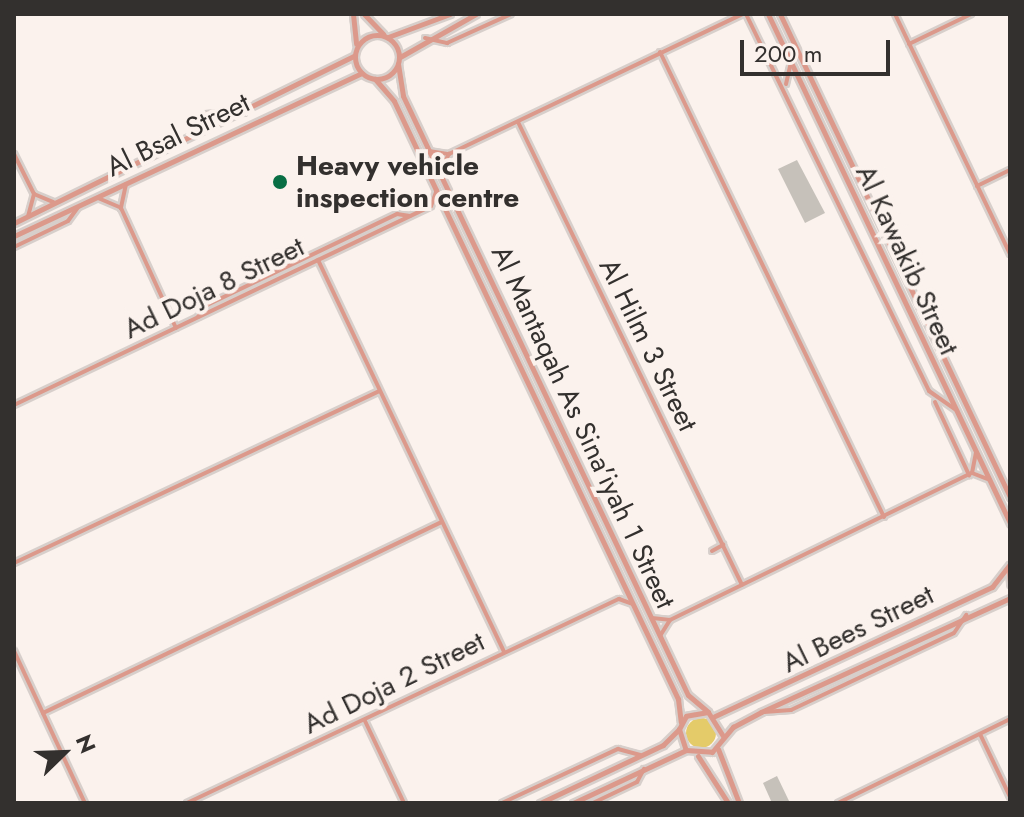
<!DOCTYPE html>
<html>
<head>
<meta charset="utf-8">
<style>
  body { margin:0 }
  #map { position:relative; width:1024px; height:817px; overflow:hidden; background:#fbf2ed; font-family:Jost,sans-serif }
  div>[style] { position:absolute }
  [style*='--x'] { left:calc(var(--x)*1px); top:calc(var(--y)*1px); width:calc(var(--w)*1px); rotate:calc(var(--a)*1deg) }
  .green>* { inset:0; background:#e4cb69 }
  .round { border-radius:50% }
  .building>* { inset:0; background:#c6c1ba }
  .roads { filter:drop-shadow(2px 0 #d7cfcb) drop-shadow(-2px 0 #d7cfcb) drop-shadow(0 2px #d7cfcb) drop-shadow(0 -2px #d7cfcb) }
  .minor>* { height:4px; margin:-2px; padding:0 2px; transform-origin:2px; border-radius:2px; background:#dc998b }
  .tertiary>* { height:5px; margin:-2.5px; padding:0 2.5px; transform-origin:2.5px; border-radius:2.5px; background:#dc998b }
  .tertiary>.ring { margin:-2.5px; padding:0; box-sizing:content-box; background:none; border:5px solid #dc998b; border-radius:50% }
  .dots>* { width:22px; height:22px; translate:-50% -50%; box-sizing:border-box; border:4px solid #fbf2ed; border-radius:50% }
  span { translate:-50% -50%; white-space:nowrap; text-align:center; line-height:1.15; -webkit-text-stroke:8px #fbf2ed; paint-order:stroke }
  .street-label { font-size:28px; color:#33302e }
  .poi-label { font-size:28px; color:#33302e; font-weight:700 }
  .left { translate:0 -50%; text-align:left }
  .frame { position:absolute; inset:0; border:16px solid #33302e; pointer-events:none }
  .north { position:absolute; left:24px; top:713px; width:80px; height:80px; -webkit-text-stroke:6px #fbf2ed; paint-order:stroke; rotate:67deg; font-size:22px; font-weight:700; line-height:32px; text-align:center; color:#33302e }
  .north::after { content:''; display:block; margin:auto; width:28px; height:36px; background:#33302e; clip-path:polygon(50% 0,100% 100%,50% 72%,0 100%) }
  .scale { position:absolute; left:740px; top:40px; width:150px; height:36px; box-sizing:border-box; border:4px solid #33302e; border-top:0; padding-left:10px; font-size:24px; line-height:28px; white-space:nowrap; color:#33302e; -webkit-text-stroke:6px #fbf2ed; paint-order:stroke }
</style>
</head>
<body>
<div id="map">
  <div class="green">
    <i class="round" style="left:686px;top:718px;width:30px;height:30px"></i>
  </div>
  <div class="building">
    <i style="clip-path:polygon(797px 160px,825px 213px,805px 223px,778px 169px)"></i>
    <i style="clip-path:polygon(777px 776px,790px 803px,772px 803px,763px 783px)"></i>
  </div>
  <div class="roads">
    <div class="minor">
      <i style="--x:746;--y:14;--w:419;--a:64.1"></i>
      <i style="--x:929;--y:391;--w:32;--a:35"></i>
      <i style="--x:895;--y:14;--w:266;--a:64.4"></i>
      <i style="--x:425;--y:38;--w:23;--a:13"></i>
      <i style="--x:447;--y:43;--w:70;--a:-24.4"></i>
      <i style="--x:909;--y:44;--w:69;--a:-25.8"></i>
      <i style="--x:660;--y:52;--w:516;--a:64.28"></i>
      <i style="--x:786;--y:84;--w:22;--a:-77"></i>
      <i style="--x:518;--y:122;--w:514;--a:64.18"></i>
      <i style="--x:429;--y:151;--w:20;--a:9"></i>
      <i style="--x:449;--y:154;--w:325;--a:-25.5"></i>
      <i style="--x:14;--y:154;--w:45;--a:63.4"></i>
      <i style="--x:34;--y:194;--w:23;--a:105"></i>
      <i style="--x:439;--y:172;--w:21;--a:-61"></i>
      <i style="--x:126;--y:184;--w:25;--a:102"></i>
      <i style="--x:121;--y:208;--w:132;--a:65.4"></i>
      <i style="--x:977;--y:186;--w:37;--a:-26"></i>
      <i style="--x:34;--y:194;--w:21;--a:23"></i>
      <i style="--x:98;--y:198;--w:25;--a:23"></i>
      <i style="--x:14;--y:247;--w:60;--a:-25.7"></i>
      <i style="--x:68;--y:221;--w:17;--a:-54"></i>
      <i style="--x:318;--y:260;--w:434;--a:64.6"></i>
      <i style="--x:198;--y:317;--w:15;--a:-53"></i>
      <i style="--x:207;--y:305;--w:211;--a:-25.6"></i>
      <i style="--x:397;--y:214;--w:13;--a:9"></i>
      <i style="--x:935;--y:402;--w:81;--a:65"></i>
      <i style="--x:14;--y:405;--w:462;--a:-25.5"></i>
      <i style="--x:431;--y:206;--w:15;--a:-70"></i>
      <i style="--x:972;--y:473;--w:20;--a:-79"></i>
      <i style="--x:712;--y:551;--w:13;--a:-29"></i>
      <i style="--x:14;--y:563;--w:403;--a:-25.2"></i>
      <i style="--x:652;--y:618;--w:18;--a:6"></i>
      <i style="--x:670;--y:620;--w:336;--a:-26"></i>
      <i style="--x:972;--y:473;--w:17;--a:21"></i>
      <i style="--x:660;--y:636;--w:19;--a:-58"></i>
      <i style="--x:14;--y:651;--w:168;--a:65"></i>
      <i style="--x:764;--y:712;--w:27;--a:-4"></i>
      <i style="--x:791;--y:710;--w:180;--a:-25.3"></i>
      <i style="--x:954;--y:633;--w:22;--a:-56"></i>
      <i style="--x:43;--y:713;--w:442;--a:-25.6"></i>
      <i style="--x:365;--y:721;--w:91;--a:64.6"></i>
      <i style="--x:980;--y:734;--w:70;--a:64.5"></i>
      <i style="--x:187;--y:803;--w:478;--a:-25.3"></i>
      <i style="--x:619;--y:599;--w:15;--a:20"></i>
      <i style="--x:502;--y:803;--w:128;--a:-25"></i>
      <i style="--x:618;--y:749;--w:23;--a:15"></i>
      <i style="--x:593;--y:803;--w:49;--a:-25.5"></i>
      <i style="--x:637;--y:782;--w:15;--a:-62"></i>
      <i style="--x:838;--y:803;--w:191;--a:-26"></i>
    </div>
    <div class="tertiary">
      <i style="--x:353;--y:14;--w:30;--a:84"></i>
      <i style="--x:364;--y:14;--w:28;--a:46"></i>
      <i style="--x:768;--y:14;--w:564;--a:64.57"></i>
      <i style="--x:780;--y:14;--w:535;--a:64.54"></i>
      <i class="ring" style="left:355px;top:35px;width:39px;height:39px"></i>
      <i style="--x:388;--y:37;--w:66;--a:-20.4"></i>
      <i style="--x:400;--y:57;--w:87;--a:-29.5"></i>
      <i style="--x:398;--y:64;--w:32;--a:81"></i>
      <i style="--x:403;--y:96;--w:663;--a:64.56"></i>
      <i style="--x:688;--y:695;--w:26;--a:40"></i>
      <i style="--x:375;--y:79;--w:29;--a:49"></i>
      <i style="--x:394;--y:101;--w:98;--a:64.7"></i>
      <i style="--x:436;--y:190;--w:564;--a:64.57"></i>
      <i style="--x:678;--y:699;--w:23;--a:83"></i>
      <i style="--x:198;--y:133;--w:20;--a:-70"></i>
      <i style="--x:205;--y:114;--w:38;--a:-3"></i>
      <i style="--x:14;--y:223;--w:379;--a:-26.2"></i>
      <i style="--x:14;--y:236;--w:384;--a:-25.1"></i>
      <i style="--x:1009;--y:568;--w:16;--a:86"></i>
      <i style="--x:715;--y:716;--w:306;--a:-25"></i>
      <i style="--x:992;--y:587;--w:28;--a:-52"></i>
      <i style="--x:723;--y:736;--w:28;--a:-122"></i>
      <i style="--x:708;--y:712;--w:22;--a:170"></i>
      <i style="--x:686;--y:716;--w:15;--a:118"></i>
      <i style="--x:679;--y:729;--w:22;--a:72"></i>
      <i style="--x:686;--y:750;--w:26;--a:4"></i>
      <i style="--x:712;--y:752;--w:33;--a:-50"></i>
      <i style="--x:733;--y:727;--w:32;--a:-28"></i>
      <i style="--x:761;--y:712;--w:274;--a:-24.6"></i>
      <i style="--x:718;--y:749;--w:58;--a:68.7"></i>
      <i style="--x:698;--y:756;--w:56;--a:57.4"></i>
      <i style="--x:540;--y:803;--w:136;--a:-25.2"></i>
      <i style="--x:663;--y:745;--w:21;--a:-45"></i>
      <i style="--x:573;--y:803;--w:125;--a:-25.1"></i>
    </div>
  </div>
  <div class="dots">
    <i style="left:280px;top:182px;background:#086e44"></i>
  </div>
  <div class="street-label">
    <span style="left:178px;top:135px;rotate:-26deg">Al Bsal Street</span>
    <span style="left:907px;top:260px;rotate:65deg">Al Kawakib Street</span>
    <span style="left:214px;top:288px;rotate:-26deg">Ad Doja 8 Street</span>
    <span style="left:648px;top:345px;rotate:64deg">Al Hilm 3 Street</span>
    <span style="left:583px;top:427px;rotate:65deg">Al Mantaqah As Sina'iyah 1 Street</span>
    <span style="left:858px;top:629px;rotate:-26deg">Al Bees Street</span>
    <span style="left:394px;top:683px;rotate:-26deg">Ad Doja 2 Street</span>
  </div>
  <div class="poi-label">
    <span class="left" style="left:296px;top:182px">Heavy vehicle<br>inspection centre</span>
  </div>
  <div class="frame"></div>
  <div class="north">N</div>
  <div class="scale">200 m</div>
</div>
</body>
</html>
